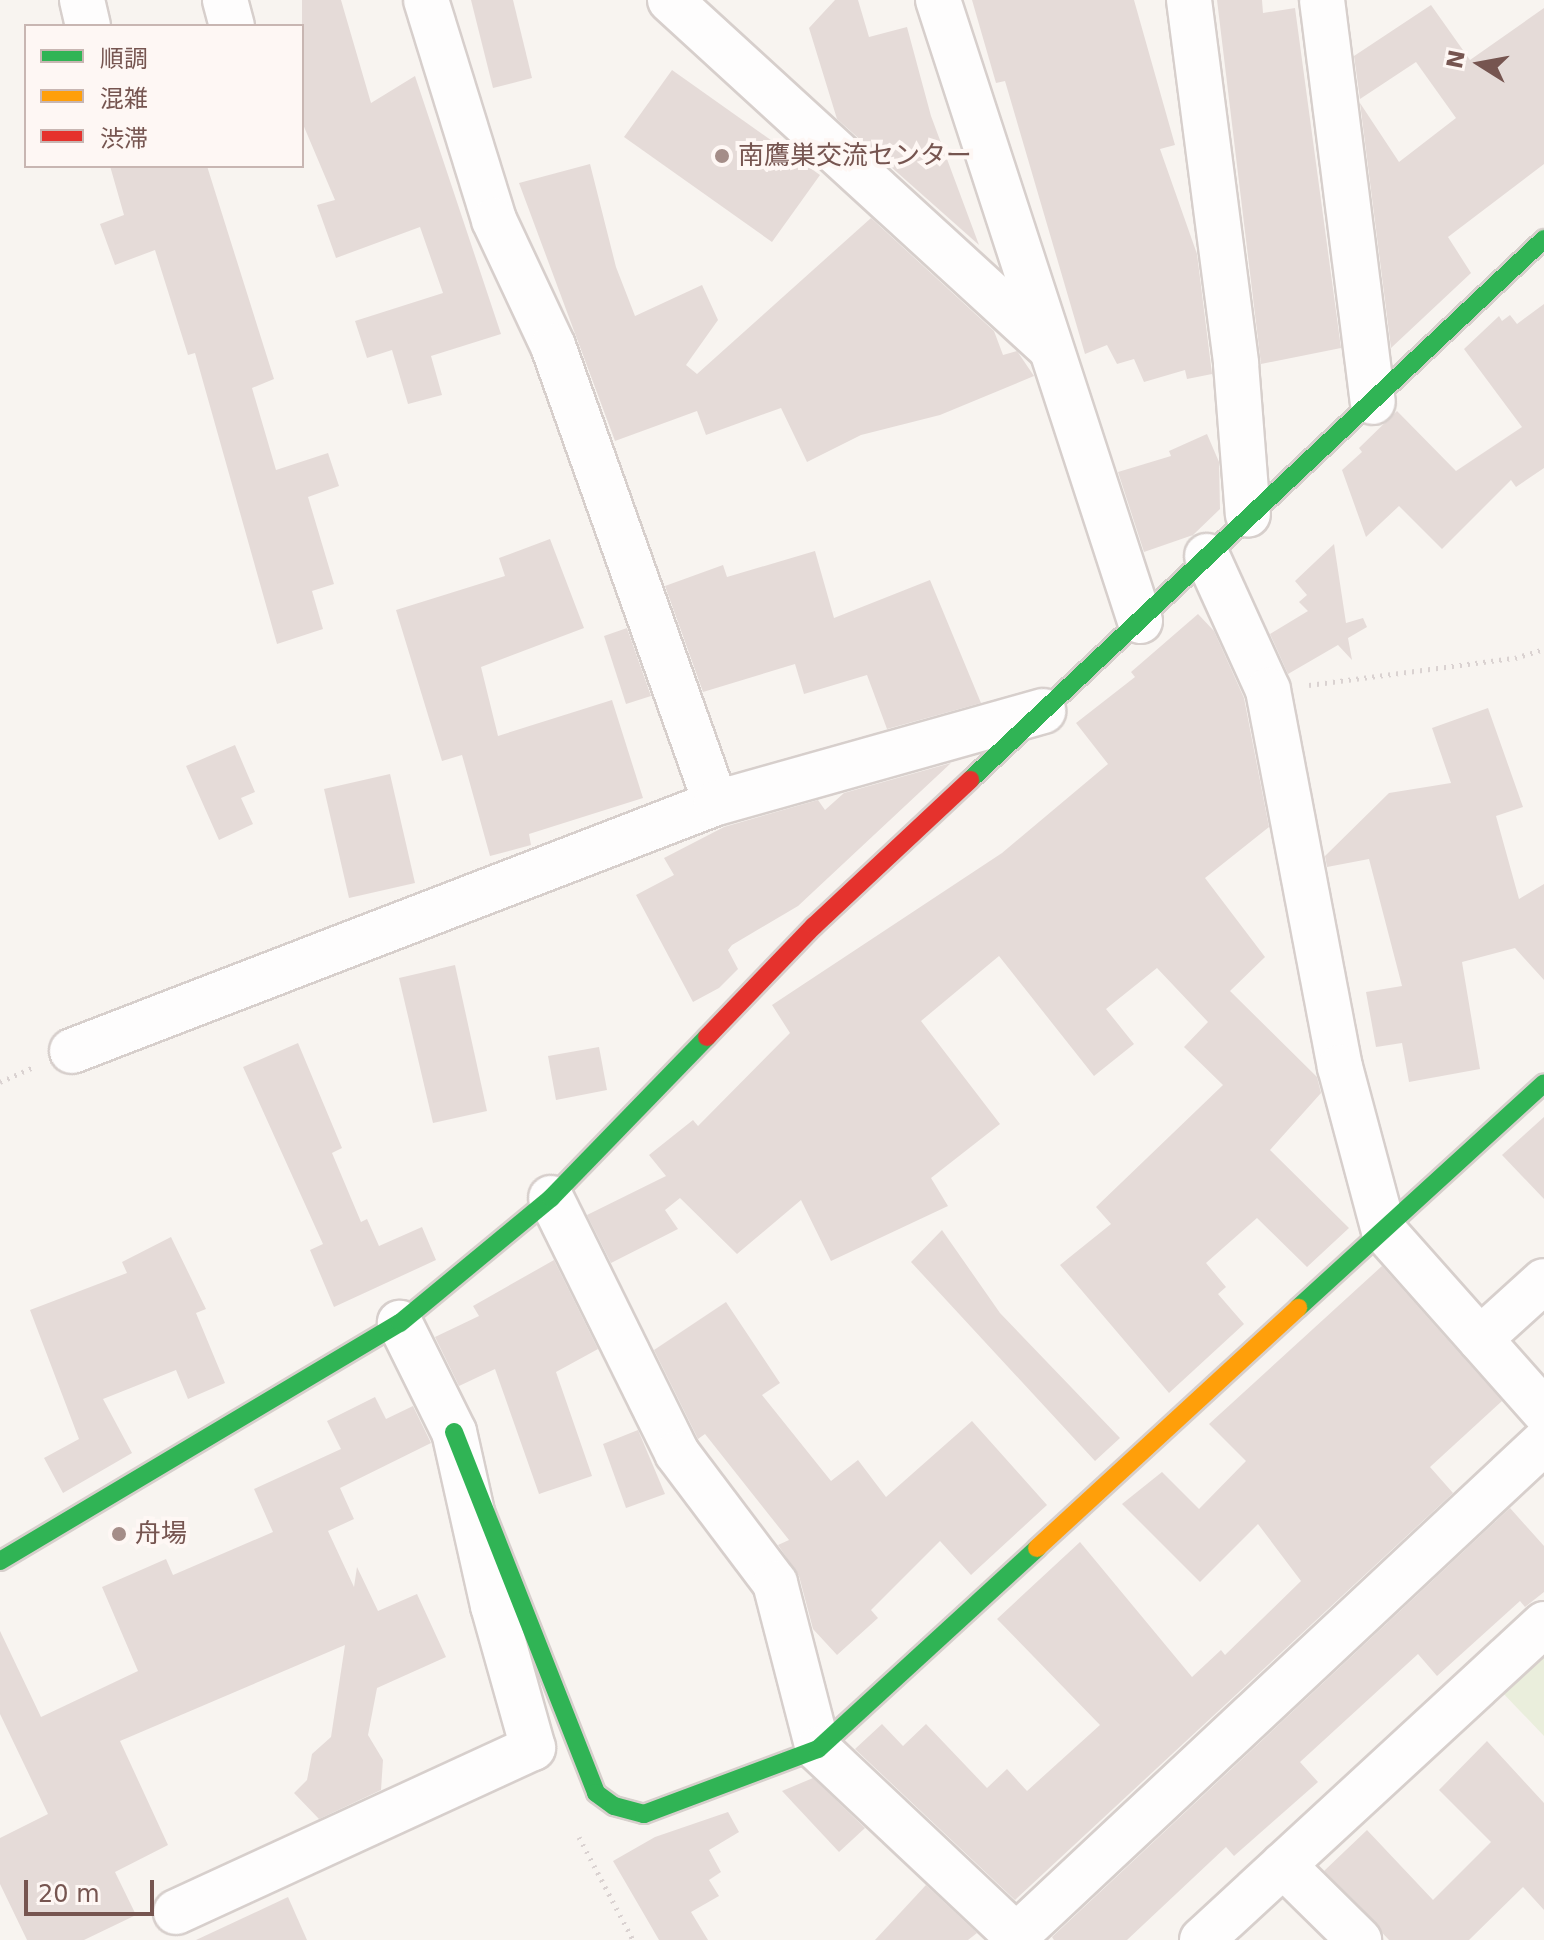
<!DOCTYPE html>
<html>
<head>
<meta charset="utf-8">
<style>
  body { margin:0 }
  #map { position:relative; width:1544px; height:1940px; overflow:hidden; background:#f8f4f0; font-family:"DejaVu Sans","Noto Sans JP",sans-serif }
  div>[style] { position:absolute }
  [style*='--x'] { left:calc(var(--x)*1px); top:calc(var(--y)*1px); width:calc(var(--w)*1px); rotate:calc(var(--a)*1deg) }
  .green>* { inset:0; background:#eaeedc }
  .building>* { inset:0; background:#e5dbd8 }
  .path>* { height:5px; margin-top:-2.5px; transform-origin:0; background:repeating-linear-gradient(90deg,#dad2d1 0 2px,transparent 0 8px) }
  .roads { filter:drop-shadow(2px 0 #d7cfcc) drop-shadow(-2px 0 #d7cfcc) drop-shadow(0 2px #d7cfcc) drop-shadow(0 -2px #d7cfcc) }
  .street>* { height:44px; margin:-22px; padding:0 22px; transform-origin:22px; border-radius:22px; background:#fefdfd }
  .fast>* { height:18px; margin:-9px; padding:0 9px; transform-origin:9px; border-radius:9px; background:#30b455 }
  .slow>* { height:18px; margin:-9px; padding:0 9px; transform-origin:9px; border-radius:9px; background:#ff9f0a }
  .jam>* { height:18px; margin:-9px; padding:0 9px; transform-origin:9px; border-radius:9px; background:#e5322d }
  .dots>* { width:22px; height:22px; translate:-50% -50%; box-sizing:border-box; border:4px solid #fef7f4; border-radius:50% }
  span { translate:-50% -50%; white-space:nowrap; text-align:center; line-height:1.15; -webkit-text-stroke:8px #fef7f4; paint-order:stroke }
  .poi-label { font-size:26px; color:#765550 }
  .left { translate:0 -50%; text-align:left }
  .legend { position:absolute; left:24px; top:24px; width:280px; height:144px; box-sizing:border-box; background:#fef7f4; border:2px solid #c8b6b2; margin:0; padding:10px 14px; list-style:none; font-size:24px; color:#765550 }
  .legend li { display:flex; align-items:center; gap:16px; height:40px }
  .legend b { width:40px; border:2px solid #c8b6b2 }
  .north { position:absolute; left:1440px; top:24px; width:80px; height:80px; -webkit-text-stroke:6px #fef7f4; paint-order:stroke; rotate:281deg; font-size:22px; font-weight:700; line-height:32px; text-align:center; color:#765550 }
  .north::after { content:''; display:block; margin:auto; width:28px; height:36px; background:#765550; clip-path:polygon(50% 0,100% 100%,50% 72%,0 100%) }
  .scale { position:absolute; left:24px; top:1880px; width:130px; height:36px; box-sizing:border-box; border:4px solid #765550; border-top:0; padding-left:10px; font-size:24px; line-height:28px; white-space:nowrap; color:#765550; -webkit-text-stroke:6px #fef7f4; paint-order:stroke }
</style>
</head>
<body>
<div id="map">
  <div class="green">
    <i style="clip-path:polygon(1544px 1646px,1544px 1736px,1499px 1689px)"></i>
  </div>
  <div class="building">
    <i style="clip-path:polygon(302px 0,341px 0,371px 103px,415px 76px,501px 334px,431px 356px,442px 395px,408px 404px,392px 350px,367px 358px,355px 321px,443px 293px,420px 227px,336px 258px,317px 205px,335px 200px,302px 122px)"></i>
    <i style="clip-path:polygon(471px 0,513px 0,532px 78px,493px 88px)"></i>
    <i style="clip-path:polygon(835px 0,858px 0,869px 37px,907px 27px,931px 116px,979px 245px,837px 119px,809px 28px)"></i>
    <i style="clip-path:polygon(972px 0,1134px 0,1175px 145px,1160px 149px,1197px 254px,1212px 374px,1187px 379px,1185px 370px,1144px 382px,1134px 359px,1117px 364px,1107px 345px,1085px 354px,1005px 81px,996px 83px)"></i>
    <i style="clip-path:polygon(1217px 0,1262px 0,1263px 13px,1295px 8px,1341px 348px,1261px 364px)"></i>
    <i style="clip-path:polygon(1431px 5px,1470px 60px,1544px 8px,1544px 164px,1448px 237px,1471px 273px,1391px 348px,1360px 103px,1399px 162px,1456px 118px,1416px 62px,1360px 99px,1354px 56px)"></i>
    <i style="clip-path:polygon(672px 70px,820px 175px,772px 242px,624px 137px)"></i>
    <i style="clip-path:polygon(590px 164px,616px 267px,635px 316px,702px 285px,718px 320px,686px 365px,697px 374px,871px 218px,994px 331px,1003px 355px,1017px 351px,1034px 376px,940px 415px,861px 435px,807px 462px,781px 408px,706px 435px,697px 411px,615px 441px,519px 183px)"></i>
    <i style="clip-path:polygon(110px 166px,207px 166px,274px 379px,252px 388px,276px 470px,328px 453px,339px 486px,308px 497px,334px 584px,312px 591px,323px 629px,277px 644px,195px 353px,188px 355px,155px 250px,115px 265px,100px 224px,124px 215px)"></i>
    <i style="clip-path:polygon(1544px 304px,1544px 468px,1516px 487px,1511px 480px,1442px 549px,1399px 506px,1366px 537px,1342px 470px,1362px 452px,1359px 448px,1397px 411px,1456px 471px,1522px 427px,1464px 349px,1499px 316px,1502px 321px,1510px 315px,1517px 324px)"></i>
    <i style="clip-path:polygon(1207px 434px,1219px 462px,1220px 509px,1193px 535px,1144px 552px,1118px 472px,1171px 456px,1169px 451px)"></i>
    <i style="clip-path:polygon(550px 539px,584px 628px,481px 667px,498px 736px,612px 700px,643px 798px,529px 834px,531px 845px,490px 856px,462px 755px,442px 761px,396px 610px,505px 576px,499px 558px)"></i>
    <i style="clip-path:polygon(1334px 544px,1346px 623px,1363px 618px,1367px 627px,1348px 638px,1352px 660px,1338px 645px,1288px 674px,1270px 634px,1308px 611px,1299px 602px,1307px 595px,1295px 581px)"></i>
    <i style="clip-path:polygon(815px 551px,834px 618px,930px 580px,981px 703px,887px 729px,867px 675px,804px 694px,795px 664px,703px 692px,665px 586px,723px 565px,727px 577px)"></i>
    <i style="clip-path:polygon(1198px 614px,1214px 631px,1244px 698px,1269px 827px,1205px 878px,1265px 957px,1230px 991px,1317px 1077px,1321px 1093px,1270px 1150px,1349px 1228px,1307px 1267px,1257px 1218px,1206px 1263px,1226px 1287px,1218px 1294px,1244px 1324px,1169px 1393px,1060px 1265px,1111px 1224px,1096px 1207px,1223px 1085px,1184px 1047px,1208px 1022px,1157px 968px,1106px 1009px,1134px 1044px,1094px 1076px,999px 956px,921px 1021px,1000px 1124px,931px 1178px,948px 1206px,831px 1261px,801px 1200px,737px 1254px,680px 1198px,665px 1210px,678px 1229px,611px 1263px,587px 1215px,666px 1176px,649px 1155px,693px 1120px,698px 1126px,790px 1033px,772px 1005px,1002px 853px,1108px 764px,1076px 723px,1135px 677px,1131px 672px)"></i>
    <i style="clip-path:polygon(627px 628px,651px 696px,626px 704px,604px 636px)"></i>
    <i style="clip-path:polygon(1488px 708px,1523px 807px,1496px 816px,1519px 899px,1544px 884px,1544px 980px,1515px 948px,1462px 962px,1480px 1069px,1409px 1082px,1402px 1043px,1376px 1047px,1366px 992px,1402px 986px,1369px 859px,1327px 867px,1325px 856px,1389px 793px,1451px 783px,1432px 728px)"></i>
    <i style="clip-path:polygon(235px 745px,255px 792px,241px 798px,253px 824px,219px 840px,186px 766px)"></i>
    <i style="clip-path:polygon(951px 763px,798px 906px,732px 945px,728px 950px,738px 969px,719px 988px,693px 1002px,636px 895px,674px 875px,664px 858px,724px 827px,818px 800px,825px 810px,844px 793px)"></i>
    <i style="clip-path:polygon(390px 774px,415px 883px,349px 898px,324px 789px)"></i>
    <i style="clip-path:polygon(455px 965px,487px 1111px,433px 1123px,399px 978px)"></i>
    <i style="clip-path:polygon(298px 1043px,342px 1148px,332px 1153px,361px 1222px,367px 1219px,379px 1246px,422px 1227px,436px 1260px,334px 1307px,310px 1250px,323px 1244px,243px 1067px)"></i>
    <i style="clip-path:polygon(599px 1047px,607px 1090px,556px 1100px,548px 1056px)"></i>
    <i style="clip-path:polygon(1544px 1117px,1544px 1199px,1502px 1155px)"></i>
    <i style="clip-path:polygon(942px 1230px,1000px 1313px,1120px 1438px,1095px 1461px,911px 1262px)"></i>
    <i style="clip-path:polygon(171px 1237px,206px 1309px,196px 1313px,225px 1383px,188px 1399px,176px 1370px,103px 1399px,132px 1453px,63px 1493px,44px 1458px,79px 1439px,30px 1310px,127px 1273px,122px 1262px)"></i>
    <i style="clip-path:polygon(554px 1260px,598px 1349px,556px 1372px,592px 1476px,539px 1494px,495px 1369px,459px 1386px,435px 1337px,479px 1316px,473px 1306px)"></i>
    <i style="clip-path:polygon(1382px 1266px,1502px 1401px,1430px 1467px,1453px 1493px,1015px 1900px,855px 1749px,882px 1724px,903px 1746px,926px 1724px,987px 1788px,1007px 1769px,1027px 1791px,1100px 1725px,997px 1619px,1080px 1542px,1192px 1677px,1221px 1650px,1225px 1655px,1301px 1581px,1258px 1524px,1200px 1582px,1122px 1504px,1162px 1472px,1199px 1509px,1246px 1461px,1209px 1424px)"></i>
    <i style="clip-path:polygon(726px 1302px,780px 1383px,762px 1395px,831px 1481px,858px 1460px,886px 1497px,972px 1421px,1047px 1505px,971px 1575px,940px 1541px,871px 1610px,878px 1618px,837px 1655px,813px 1629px,799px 1576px,778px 1545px,789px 1540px,705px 1434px,698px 1439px,654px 1350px)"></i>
    <i style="clip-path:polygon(375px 1397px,386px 1419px,413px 1406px,431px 1443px,340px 1488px,354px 1519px,328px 1531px,354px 1587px,357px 1567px,378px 1611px,417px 1594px,446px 1657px,377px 1688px,368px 1735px,383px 1760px,381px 1790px,319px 1819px,294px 1793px,307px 1780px,312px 1754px,331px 1737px,345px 1645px,120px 1741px,168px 1845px,115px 1872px,136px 1915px,84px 1940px,27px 1940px,0 1884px,0 1838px,48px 1814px,0 1714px,0 1631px,41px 1717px,138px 1671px,102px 1587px,166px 1559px,173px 1575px,273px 1532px,254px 1489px,341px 1449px,327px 1421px)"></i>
    <i style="clip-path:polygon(638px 1430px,665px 1494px,626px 1508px,603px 1444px)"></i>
    <i style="clip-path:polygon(1510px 1508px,1544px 1546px,1544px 1592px,1525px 1607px,1520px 1601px,1437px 1676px,1418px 1654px,1300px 1762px,1318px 1782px,1234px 1856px,1226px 1847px,1127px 1940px,1054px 1940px,1052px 1937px)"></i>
    <i style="clip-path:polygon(1487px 1741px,1544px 1803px,1544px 1910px,1523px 1887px,1469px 1940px,1389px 1940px,1324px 1871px,1367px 1830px,1433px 1900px,1491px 1842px,1439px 1790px)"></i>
    <i style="clip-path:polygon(813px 1778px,865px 1828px,839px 1852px,782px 1791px)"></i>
    <i style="clip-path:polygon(728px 1812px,739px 1832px,709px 1850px,721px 1872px,709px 1880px,719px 1896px,691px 1912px,708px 1940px,659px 1940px,613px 1861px,655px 1837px)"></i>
    <i style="clip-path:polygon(926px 1885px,977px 1933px,968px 1940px,875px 1940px)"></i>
    <i style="clip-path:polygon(288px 1897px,307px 1940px,196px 1940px)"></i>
  </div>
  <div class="path">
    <i style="--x:1309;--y:685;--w:208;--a:-7.5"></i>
    <i style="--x:1515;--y:658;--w:30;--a:-17"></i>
    <i style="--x:0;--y:1082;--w:35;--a:-24"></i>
    <i style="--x:579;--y:1837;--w:116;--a:62.3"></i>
  </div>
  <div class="roads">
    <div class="street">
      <i style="--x:82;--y:0;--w:27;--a:77"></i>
      <i style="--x:225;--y:0;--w:27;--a:75"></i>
      <i style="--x:426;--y:0;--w:230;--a:72.8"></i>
      <i style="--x:494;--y:220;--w:139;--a:64.9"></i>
      <i style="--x:553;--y:346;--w:485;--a:70.4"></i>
      <i style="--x:670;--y:0;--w:512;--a:42.47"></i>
      <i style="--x:938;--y:0;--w:653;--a:71.98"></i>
      <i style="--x:1189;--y:0;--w:367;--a:82.6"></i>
      <i style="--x:1236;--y:364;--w:151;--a:85.5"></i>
      <i style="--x:1322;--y:0;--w:405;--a:82.8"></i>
      <i style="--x:1207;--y:556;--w:147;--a:65.5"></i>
      <i style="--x:1268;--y:690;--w:384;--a:79.2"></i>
      <i style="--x:1340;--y:1067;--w:170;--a:75"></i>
      <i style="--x:1384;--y:1231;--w:241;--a:48.4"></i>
      <i style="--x:72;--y:1051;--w:690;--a:-21.06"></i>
      <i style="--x:716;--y:803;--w:340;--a:-15.7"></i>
      <i style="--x:551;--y:1198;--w:284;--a:63.7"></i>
      <i style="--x:677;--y:1453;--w:163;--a:53"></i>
      <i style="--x:775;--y:1583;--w:171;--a:75.5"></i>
      <i style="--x:818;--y:1749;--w:279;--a:43.3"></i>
      <i style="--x:1480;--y:1339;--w:86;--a:-42.2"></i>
      <i style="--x:1283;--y:1865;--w:107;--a:44.6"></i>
      <i style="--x:176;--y:1912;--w:393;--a:-24.7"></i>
      <i style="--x:533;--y:1748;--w:148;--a:-105.7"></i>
      <i style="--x:493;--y:1606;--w:178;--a:-102.6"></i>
      <i style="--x:454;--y:1432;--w:122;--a:-116.4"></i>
      <i style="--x:1016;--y:1936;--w:723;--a:-43.09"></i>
      <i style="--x:1202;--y:1940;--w:466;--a:-42.7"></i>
    </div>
    <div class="fast">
      <i style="--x:970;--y:780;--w:789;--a:-43.3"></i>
      <i style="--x:1298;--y:1308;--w:333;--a:-42.4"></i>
      <i style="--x:454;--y:1432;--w:388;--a:68.5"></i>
      <i style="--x:596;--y:1793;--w:22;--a:36"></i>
      <i style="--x:614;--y:1806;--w:31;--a:15"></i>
      <i style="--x:644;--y:1814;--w:186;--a:-20.5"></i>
      <i style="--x:818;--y:1749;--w:297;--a:-42.5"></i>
      <i style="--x:0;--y:1561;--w:465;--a:-30.8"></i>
      <i style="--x:400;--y:1323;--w:196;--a:-39.6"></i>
      <i style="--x:551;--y:1198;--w:224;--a:-45.9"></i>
    </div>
    <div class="slow">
      <i style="--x:1037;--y:1548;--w:355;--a:-42.6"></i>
    </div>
    <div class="jam">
      <i style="--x:707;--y:1037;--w:154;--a:-46.1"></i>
      <i style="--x:814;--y:926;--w:214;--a:-43.1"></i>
    </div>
  </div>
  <div class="dots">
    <i style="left:722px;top:156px;background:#a48d88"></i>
    <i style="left:119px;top:1534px;background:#a48d88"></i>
  </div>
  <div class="poi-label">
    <span class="left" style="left:738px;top:156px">南鷹巣交流センター</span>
    <span class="left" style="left:135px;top:1534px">舟場</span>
  </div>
  <ul class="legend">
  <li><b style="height:10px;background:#30b455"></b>順調</li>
  <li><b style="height:10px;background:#ff9f0a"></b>混雑</li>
  <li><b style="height:10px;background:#e5322d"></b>渋滞</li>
  </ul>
  <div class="north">N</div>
  <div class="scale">20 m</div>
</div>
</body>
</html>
